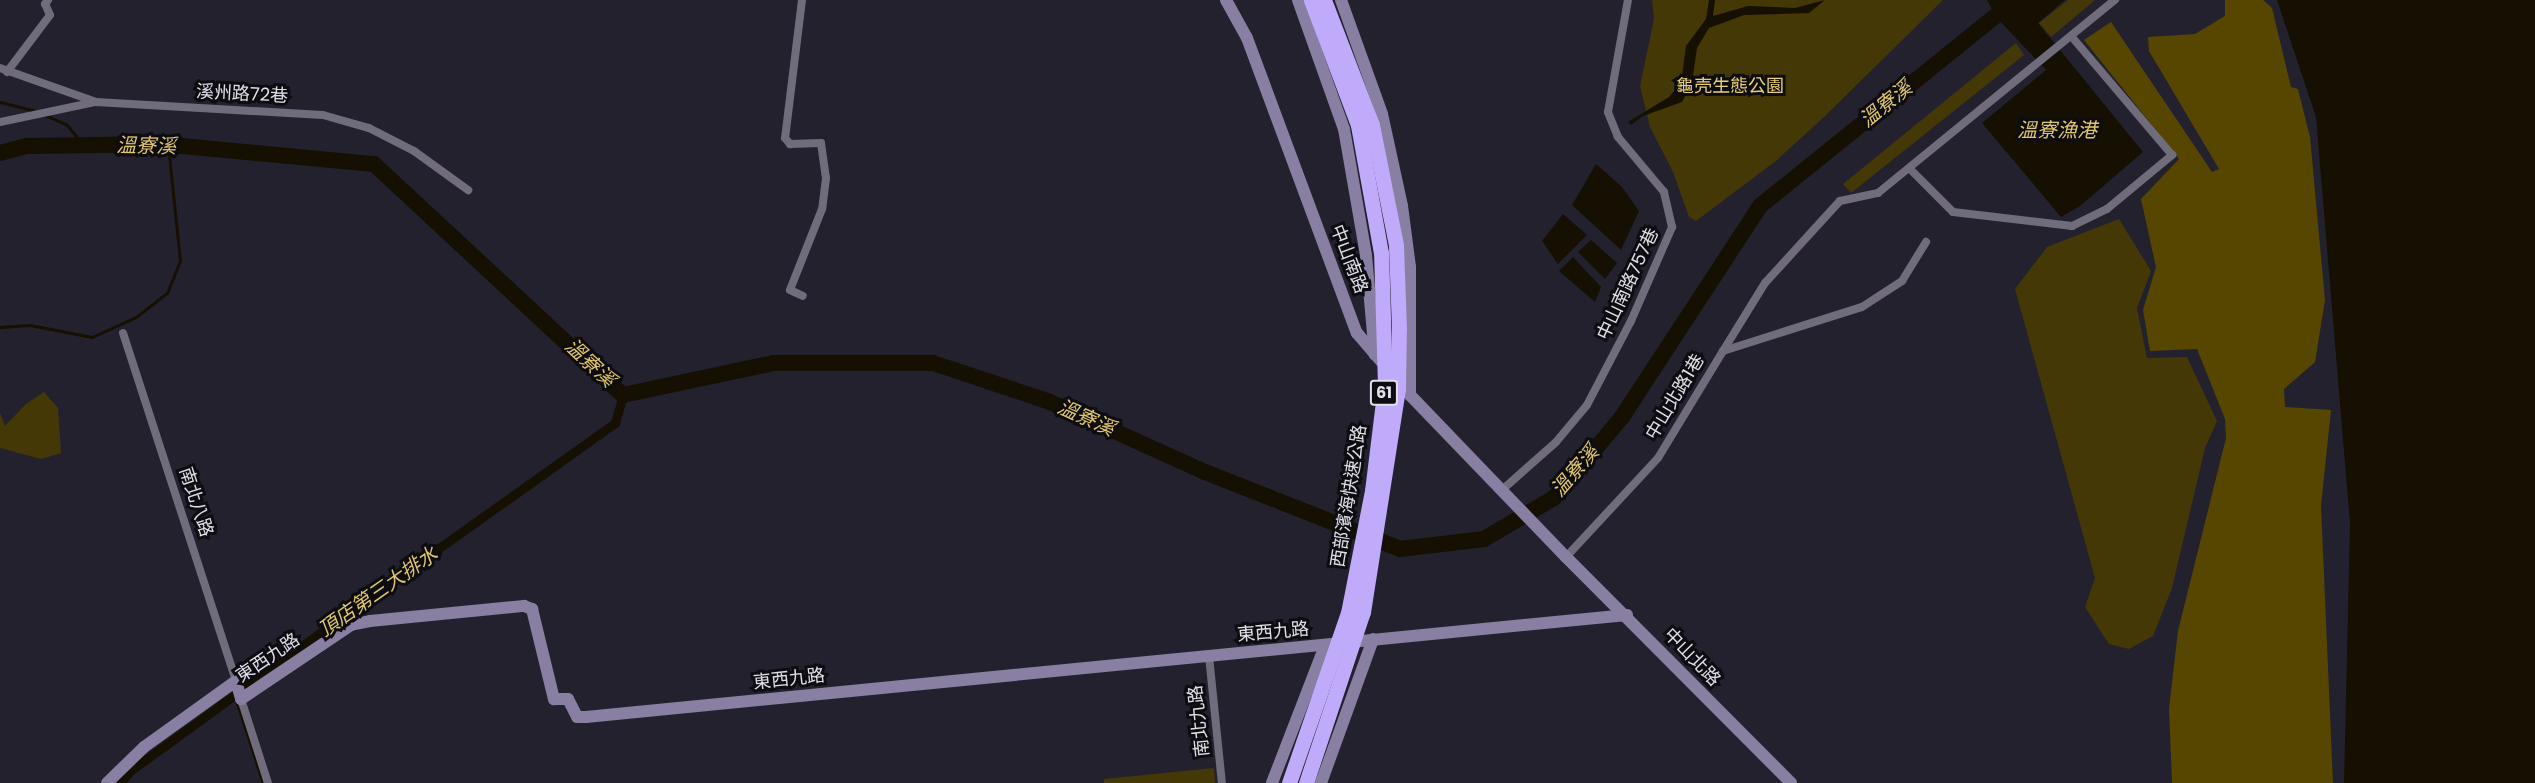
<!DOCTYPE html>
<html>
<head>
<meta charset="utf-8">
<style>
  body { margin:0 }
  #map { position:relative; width:2535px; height:783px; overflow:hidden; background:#24212e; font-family:Poppins,"Noto Sans TC",sans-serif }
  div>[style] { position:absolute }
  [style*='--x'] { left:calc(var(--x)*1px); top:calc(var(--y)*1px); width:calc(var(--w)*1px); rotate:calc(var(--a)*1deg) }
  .green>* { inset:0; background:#443807 }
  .forest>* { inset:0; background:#574600 }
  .water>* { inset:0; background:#151001 }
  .stream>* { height:3px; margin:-1.5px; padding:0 1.5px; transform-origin:1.5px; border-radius:1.5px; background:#151001 }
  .canal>* { height:9px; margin:-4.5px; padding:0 4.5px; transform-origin:4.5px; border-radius:4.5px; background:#151001 }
  .river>* { height:16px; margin:-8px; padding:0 8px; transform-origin:8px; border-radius:8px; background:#151001 }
  .street>* { height:8px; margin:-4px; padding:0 4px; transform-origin:4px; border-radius:4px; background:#706c7c }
  .secondary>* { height:12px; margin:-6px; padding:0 6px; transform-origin:6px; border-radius:6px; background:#887fa2 }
  .highway>* { height:15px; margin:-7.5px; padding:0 7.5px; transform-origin:7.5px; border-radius:7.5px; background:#c0aafa }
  span { translate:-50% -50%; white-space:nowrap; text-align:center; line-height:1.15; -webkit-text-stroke:6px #0d0c11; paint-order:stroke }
  .shield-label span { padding:2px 4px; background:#0d0c11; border:2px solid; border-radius:4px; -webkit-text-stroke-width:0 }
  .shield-label { font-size:16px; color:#e1dfe8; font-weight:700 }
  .park-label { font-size:18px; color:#e8cf76 }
  .street-label { font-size:18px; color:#e1dfe8 }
  .water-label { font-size:20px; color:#e0c76e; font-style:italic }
</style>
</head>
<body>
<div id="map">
  <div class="green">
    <i style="clip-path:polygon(1652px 0,1943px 0,1824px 117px,1777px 160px,1696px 221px,1689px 217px,1673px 172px,1650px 127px,1640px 86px,1654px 19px)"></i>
    <i style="clip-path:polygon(2068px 0,2095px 0,2051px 37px,2039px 23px)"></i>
    <i style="clip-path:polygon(2016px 43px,2024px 55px,1851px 193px,1843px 184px)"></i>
    <i style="clip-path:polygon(2119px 219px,2151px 271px,2137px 308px,2147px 358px,2187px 357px,2217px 421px,2205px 448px,2172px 588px,2153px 636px,2129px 649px,2109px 644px,2085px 607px,2095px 578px,2015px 289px,2047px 247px)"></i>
    <i style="clip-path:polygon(44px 392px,58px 408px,61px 453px,41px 459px,0 448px,0 413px,5px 426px,26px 404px)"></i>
    <i style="clip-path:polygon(1214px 768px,1215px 783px,1104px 783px,1104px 779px)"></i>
  </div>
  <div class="forest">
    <i style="clip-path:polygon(2225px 0,2263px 0,2272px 8px,2291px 87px,2298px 89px,2310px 137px,2325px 300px,2315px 362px,2284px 389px,2285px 407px,2331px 410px,2321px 506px,2333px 783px,2172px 783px,2169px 708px,2178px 631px,2226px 438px,2225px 419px,2197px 349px,2150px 351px,2143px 310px,2156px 267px,2141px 199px,2179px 159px,2084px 40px,2111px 22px,2212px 172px,2219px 169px,2149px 51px,2148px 37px,2195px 34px,2225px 16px)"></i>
  </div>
  <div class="water">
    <i style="clip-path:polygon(1709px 0,1715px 0,1713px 16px,1748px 6px,1795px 8px,1825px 0,1809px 13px,1744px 15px,1709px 28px,1697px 48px,1692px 83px,1682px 102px,1643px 116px,1631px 125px,1628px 122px,1669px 97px,1681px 83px,1686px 46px,1706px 19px)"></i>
    <i style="clip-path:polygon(1987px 0,2065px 0,2038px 23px,2143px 152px,2080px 206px,2061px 217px,1982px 123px,2046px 70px,1995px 16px)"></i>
    <i style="clip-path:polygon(2277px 0,2535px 0,2535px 783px,2344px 783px,2350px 523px,2316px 117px)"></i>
    <i style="clip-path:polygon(1596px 164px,1622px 187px,1639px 211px,1621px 250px,1572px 205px)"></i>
    <i style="clip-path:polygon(1563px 214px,1587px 235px,1558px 264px,1542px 241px)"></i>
    <i style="clip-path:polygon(1591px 240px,1617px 263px,1605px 279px,1578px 252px)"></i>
    <i style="clip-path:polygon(1573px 257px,1601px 287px,1595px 302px,1559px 271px)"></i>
  </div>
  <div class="stream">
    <i style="--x:0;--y:102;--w:37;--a:14"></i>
    <i style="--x:45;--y:115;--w:24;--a:24"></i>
    <i style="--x:67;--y:125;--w:26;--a:51"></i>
    <i style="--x:0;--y:327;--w:30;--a:-4"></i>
    <i style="--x:30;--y:325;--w:63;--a:11"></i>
    <i style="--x:92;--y:337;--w:48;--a:-24.4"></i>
    <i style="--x:136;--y:317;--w:39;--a:-38"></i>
    <i style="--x:167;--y:293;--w:35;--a:-68"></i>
    <i style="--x:180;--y:261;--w:117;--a:-95.9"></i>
    <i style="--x:236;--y:700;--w:87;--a:72"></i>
  </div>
  <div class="canal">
    <i style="--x:120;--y:783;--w:16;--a:-50"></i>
    <i style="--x:130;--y:771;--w:262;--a:-36"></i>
    <i style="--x:342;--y:617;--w:335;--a:-35.4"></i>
    <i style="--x:615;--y:423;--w:29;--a:-74"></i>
  </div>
  <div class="river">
    <i style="--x:0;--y:153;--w:28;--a:-15"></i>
    <i style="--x:27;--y:146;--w:134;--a:-0.9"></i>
    <i style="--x:161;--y:144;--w:214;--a:5.4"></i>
    <i style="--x:374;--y:164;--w:340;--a:42.9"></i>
    <i style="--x:623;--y:395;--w:154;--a:-12"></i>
    <i style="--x:774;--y:363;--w:159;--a:0"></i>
    <i style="--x:933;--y:363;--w:123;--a:18.4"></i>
    <i style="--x:1050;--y:402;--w:170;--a:24.3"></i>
    <i style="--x:1205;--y:472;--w:210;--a:21.5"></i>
    <i style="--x:1400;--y:549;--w:85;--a:-6.8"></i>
    <i style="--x:1484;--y:539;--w:81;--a:-30.4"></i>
    <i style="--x:1554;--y:498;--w:106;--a:-50"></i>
    <i style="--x:1622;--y:417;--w:252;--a:-56.8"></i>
    <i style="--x:1760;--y:206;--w:328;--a:-38.9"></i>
  </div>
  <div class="street">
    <i style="--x:802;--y:0;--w:139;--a:97"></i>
    <i style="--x:785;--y:138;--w:8;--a:50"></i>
    <i style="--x:790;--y:144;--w:31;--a:-2"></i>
    <i style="--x:821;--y:143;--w:35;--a:82"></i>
    <i style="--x:826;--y:178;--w:31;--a:97"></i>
    <i style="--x:822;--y:209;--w:87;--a:111.6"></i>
    <i style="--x:790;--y:290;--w:14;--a:25"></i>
    <i style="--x:0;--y:68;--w:102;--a:19.5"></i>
    <i style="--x:96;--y:102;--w:227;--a:3.3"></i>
    <i style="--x:323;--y:115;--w:48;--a:15.8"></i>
    <i style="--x:369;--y:128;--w:51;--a:27.1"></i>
    <i style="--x:414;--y:151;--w:67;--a:35.8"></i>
    <i style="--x:7;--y:72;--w:71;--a:-53"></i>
    <i style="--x:50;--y:15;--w:12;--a:-114"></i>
    <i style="--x:45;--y:4;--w:5;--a:-53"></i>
    <i style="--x:0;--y:122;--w:98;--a:-11.8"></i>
    <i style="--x:1909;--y:168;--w:62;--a:45"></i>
    <i style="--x:1953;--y:212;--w:120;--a:6.7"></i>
    <i style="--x:2072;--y:226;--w:39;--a:-26"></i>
    <i style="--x:2107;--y:209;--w:85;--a:-39.7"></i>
    <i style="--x:2172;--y:155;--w:155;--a:-130.3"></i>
    <i style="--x:123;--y:333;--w:366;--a:72"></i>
    <i style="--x:1723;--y:351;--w:80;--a:-58.3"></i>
    <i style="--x:1765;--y:283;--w:111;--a:-47.6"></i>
    <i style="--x:1840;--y:201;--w:39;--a:-12"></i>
    <i style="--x:1878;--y:193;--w:306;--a:-39.2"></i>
    <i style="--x:1502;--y:490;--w:72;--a:-41.6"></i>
    <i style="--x:1556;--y:442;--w:48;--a:-50"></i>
    <i style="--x:1587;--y:405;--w:95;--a:-62.4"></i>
    <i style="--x:1631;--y:321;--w:103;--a:-66.4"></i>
    <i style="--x:1672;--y:227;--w:36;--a:-103"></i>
    <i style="--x:1664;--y:192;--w:72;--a:-129.9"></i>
    <i style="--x:1618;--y:137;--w:27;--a:-112"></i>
    <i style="--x:1608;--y:112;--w:114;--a:-79.9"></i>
    <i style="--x:1566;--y:557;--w:135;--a:-47.1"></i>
    <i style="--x:1658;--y:458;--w:125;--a:-58.7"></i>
    <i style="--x:1723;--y:351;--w:146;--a:-17.6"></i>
    <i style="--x:1862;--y:307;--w:48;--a:-33"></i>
    <i style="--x:1902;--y:281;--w:46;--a:-58.4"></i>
    <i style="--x:1209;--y:656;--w:128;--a:84.2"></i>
    <i style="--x:241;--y:699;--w:88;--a:72.2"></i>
  </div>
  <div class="secondary">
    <i style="--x:1226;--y:0;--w:43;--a:61.1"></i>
    <i style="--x:1247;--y:38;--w:315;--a:69.6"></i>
    <i style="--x:1357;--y:333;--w:82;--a:49.5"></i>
    <i style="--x:1410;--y:395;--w:225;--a:46.1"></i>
    <i style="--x:1566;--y:557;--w:319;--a:45.1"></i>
    <i style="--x:1298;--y:0;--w:137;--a:70.4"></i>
    <i style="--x:1344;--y:129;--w:128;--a:80.1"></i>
    <i style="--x:1366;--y:255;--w:100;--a:84.9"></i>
    <i style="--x:1341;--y:0;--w:121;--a:70.2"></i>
    <i style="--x:1382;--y:114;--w:94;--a:77.7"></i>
    <i style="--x:1402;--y:206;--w:62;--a:82.5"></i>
    <i style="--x:1410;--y:267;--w:128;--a:90"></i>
    <i style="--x:107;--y:783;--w:52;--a:-44.2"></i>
    <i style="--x:144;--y:747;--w:113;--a:-35.7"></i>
    <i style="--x:236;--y:681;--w:19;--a:74"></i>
    <i style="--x:241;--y:699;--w:133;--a:-33.9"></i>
    <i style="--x:351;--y:625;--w:19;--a:-12"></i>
    <i style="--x:370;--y:621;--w:155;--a:-5.6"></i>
    <i style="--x:524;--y:606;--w:9;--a:21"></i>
    <i style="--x:532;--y:609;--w:93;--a:76.3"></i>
    <i style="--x:554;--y:699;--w:14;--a:0"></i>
    <i style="--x:568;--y:699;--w:20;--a:63"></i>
    <i style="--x:577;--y:717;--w:9;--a:0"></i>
    <i style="--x:586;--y:717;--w:1046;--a:-5.6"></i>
    <i style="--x:1272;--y:783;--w:147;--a:-68.9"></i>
    <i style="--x:1321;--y:783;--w:153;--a:-70.1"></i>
  </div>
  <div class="highway">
    <i style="--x:1289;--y:783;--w:180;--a:-70.9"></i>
    <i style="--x:1348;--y:613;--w:124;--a:-78.9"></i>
    <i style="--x:1372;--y:491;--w:107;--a:-83"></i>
    <i style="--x:1385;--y:385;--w:132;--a:-91.7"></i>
    <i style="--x:1381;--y:253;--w:130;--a:-100.2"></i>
    <i style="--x:1358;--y:125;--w:134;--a:-110.6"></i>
    <i style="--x:1306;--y:783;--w:180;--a:-71.6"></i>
    <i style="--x:1363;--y:612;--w:226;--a:-81.1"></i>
    <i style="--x:1398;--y:389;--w:61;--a:-89.1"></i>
    <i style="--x:1399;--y:328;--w:83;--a:-92.1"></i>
    <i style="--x:1396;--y:245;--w:122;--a:-101.3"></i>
    <i style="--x:1372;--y:125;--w:134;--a:-111"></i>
  </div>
  <div class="shield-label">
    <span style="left:1384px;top:393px">61</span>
  </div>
  <div class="park-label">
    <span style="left:1730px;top:86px">龜壳生態公園</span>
  </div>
  <div class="street-label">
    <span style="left:242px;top:94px;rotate:3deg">溪州路72巷</span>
    <span style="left:1349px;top:259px;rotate:69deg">中山南路</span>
    <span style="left:1628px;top:284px;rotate:-65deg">中山南路757巷</span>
    <span style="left:1675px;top:397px;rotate:-59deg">中山北路1巷</span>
    <span style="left:1349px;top:496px;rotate:-81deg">西部濱海快速公路</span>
    <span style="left:196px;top:502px;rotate:72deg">南北八路</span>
    <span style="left:1273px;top:632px;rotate:-5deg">東西九路</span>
    <span style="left:1692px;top:657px;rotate:46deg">中山北路</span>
    <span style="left:268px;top:658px;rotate:-34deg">東西九路</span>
    <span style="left:789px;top:679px;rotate:-6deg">東西九路</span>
    <span style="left:1199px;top:721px;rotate:-96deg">南北九路</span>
  </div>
  <div class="water-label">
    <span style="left:1886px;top:104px;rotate:-39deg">溫寮溪</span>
    <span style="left:2057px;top:130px">溫寮漁港</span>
    <span style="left:146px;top:146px;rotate:1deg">溫寮溪</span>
    <span style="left:590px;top:363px;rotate:43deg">溫寮溪</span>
    <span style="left:1086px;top:418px;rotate:24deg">溫寮溪</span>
    <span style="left:1575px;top:471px;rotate:-49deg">溫寮溪</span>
    <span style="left:378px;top:592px;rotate:-35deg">頂店第三大排水</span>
  </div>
</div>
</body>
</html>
